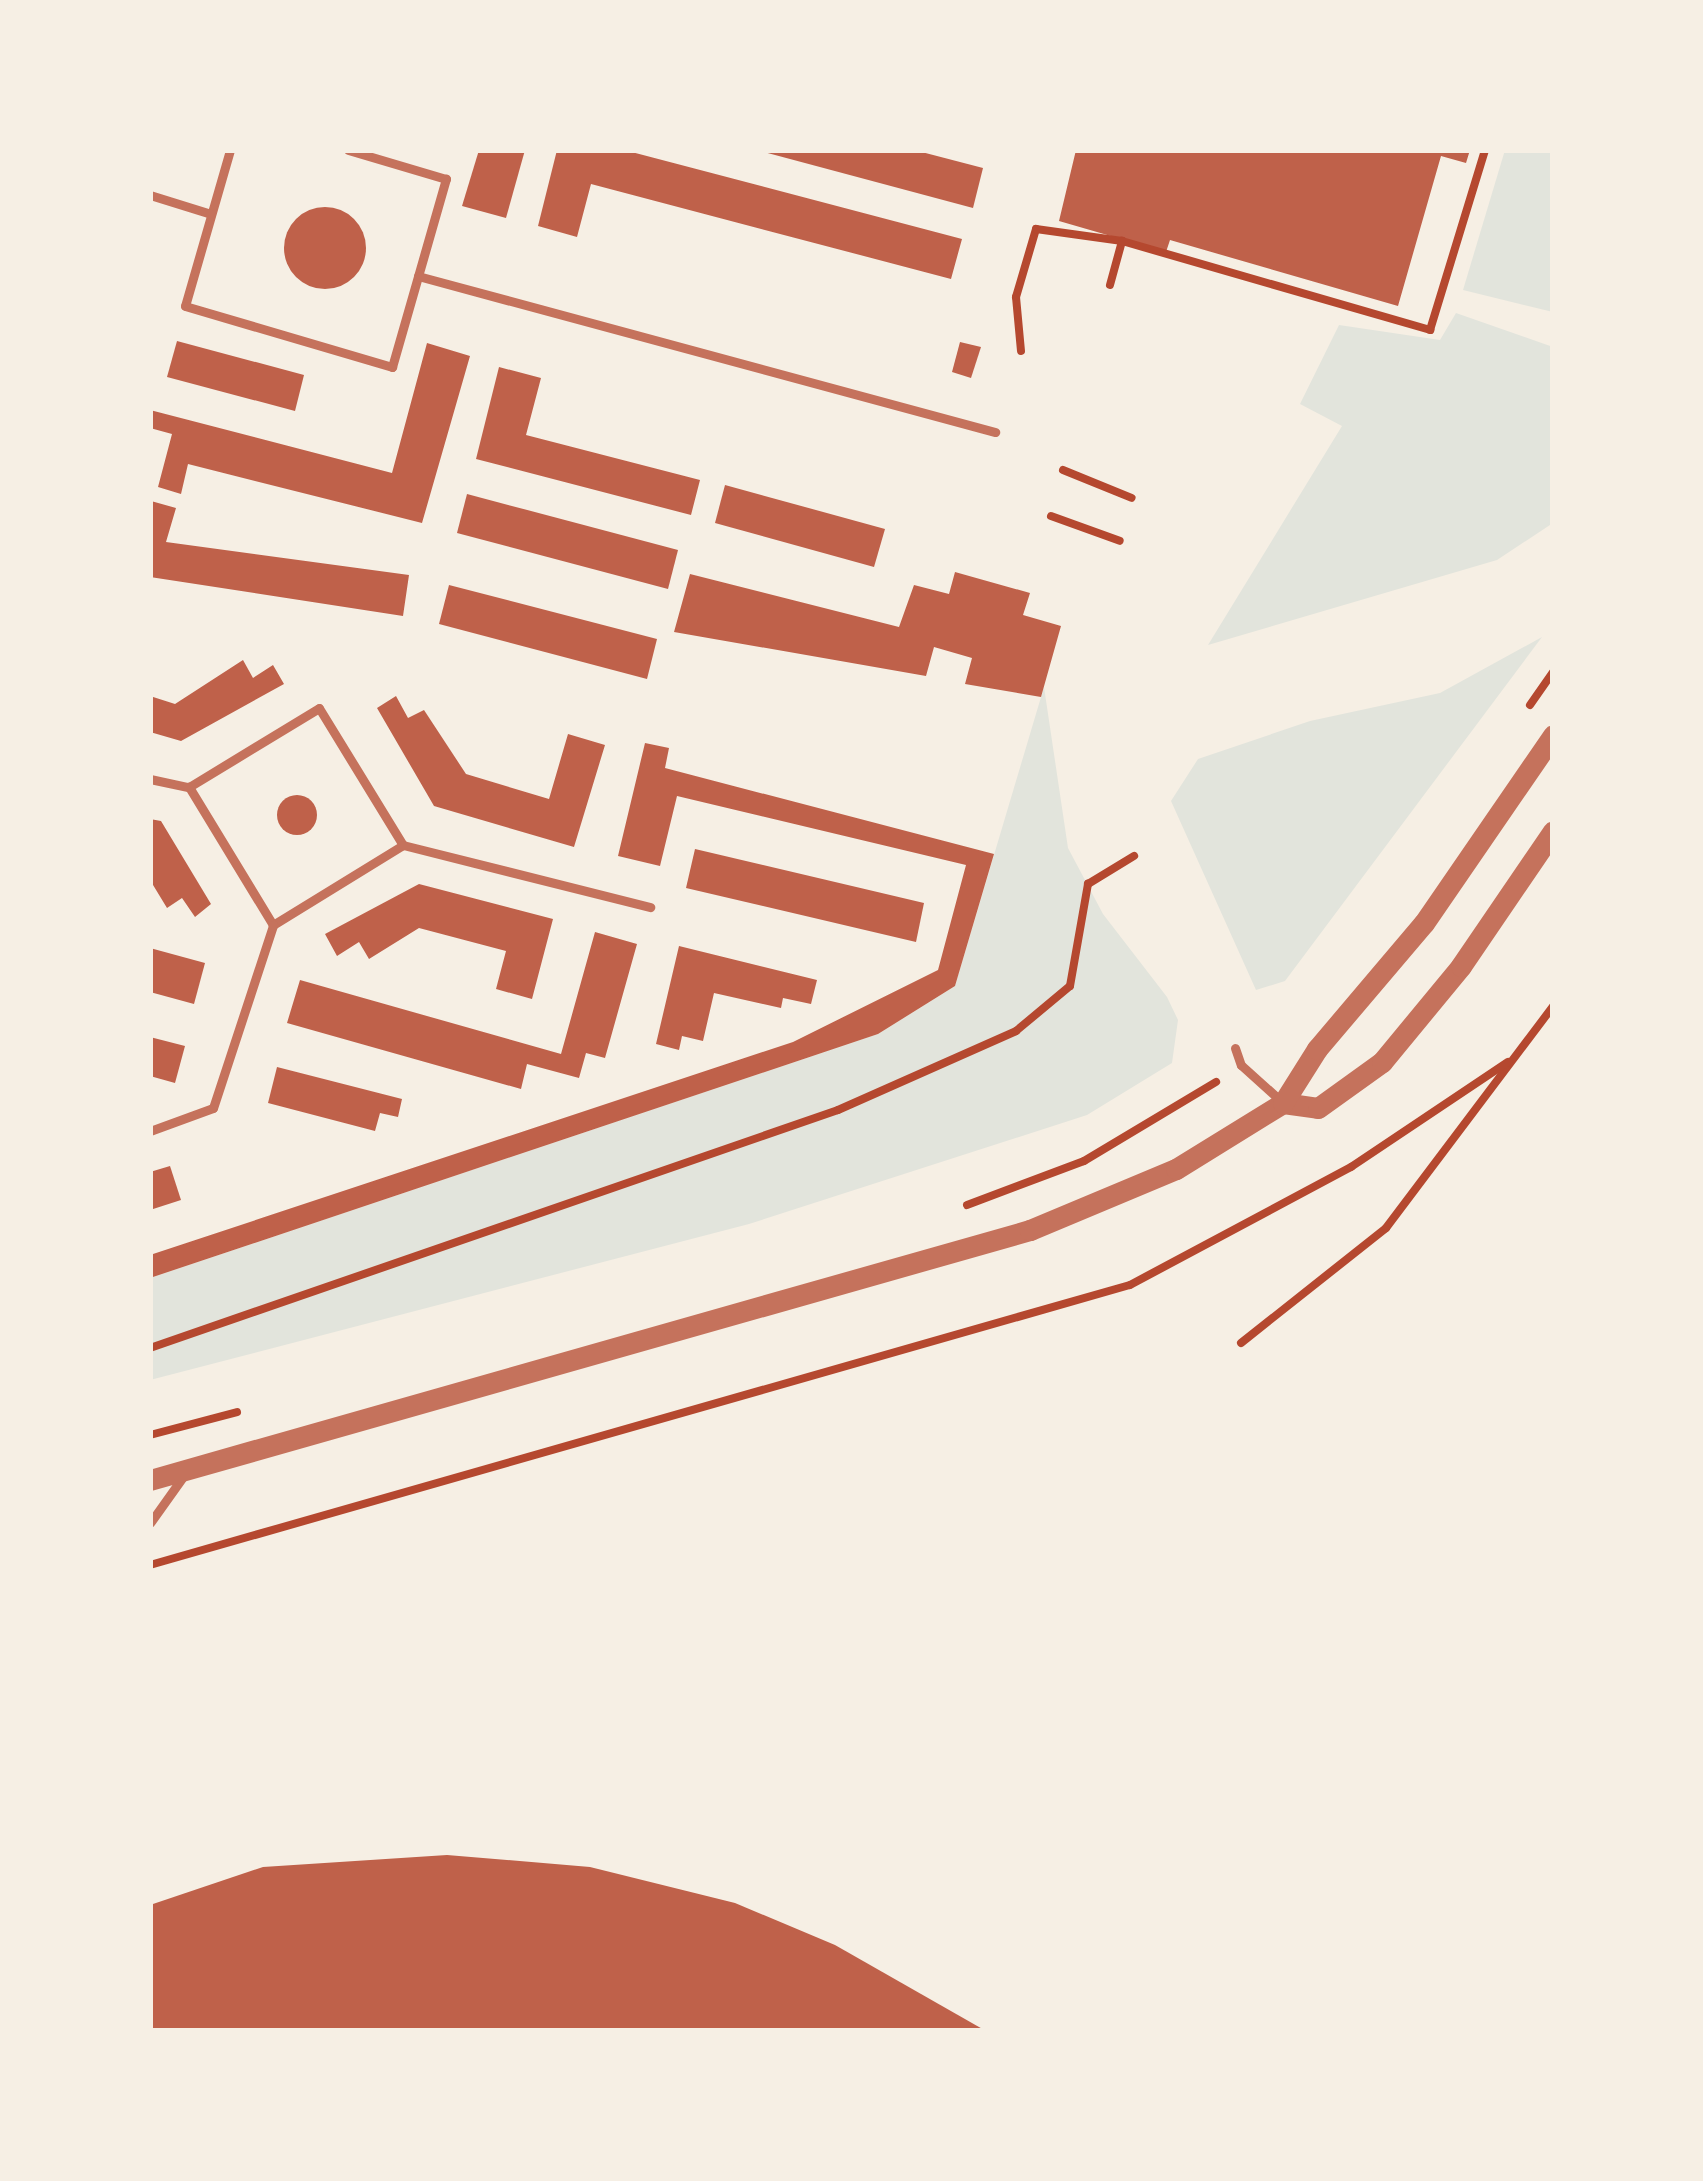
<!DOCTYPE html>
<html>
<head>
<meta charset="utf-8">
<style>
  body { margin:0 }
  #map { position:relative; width:1703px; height:2181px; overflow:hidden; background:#f6efe4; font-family:Montserrat,sans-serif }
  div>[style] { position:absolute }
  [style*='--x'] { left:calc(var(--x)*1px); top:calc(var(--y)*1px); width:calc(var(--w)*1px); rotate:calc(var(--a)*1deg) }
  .green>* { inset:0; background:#e2e4dc }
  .building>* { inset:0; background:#bf614a }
  .round { border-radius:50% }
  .path>* { height:8px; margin:-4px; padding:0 4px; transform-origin:4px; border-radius:4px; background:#b5482f }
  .service>* { height:9px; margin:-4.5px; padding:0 4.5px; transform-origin:4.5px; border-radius:4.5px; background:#c5725c }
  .tertiary>* { height:21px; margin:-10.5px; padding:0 10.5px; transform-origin:10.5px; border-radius:10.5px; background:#c5725c }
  span { translate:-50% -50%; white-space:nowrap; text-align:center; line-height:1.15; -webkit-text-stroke:12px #f6efe4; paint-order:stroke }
  .frame { position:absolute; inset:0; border:153px solid #f6efe4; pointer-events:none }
</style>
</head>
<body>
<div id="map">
  <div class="green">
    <i style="clip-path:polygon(1505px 150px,1553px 150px,1553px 312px,1463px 290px)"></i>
    <i style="clip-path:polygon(1456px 313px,1553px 347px,1553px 523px,1497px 560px,1208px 645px,1342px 426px,1300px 404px,1339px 325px,1440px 340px)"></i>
    <i style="clip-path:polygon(1542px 637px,1285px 981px,1256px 990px,1171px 801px,1198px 759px,1310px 721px,1440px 693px)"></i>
    <i style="clip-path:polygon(1044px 687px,1068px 848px,1103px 914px,1167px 997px,1178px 1020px,1172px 1063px,1087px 1115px,749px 1224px,150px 1380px,150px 1278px,878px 1034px,955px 986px)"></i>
  </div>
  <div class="building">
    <i style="clip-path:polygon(479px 150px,525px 150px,506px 218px,462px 206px)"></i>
    <i style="clip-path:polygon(557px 150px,624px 150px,962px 239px,951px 279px,591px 184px,577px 237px,538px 226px)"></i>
    <i style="clip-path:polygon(756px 150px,914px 150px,983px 168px,973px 208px)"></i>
    <i style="clip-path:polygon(1076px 150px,1470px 150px,1466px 163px,1441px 156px,1398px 306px,1170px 240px,1166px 252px,1059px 221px)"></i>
    <i class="round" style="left:284px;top:207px;width:82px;height:82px"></i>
    <i style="clip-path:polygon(177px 341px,304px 375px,295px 411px,167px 377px)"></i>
    <i style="clip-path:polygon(960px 342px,981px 347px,971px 378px,952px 372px)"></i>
    <i style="clip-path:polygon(427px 343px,470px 356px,422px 523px,188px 464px,181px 494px,158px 487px,172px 434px,150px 428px,150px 410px,392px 473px)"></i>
    <i style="clip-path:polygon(499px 367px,541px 378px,526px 435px,700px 480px,691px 515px,476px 459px)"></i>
    <i style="clip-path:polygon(725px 485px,885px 529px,874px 567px,715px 523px)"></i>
    <i style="clip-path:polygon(467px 494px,678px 550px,668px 589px,457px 533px)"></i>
    <i style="clip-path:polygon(151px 501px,176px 508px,166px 542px,409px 575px,403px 616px,150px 577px)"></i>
    <i style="clip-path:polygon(955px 572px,1030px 593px,1023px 615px,1061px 626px,1041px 697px,965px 684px,972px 658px,934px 647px,926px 676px,674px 632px,690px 574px,899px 627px,914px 585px,949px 594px)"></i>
    <i style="clip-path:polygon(449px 585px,657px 639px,647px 679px,439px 624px)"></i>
    <i style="clip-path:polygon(243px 660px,253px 678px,273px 665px,284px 684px,181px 741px,150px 732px,150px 696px,175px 704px)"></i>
    <i style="clip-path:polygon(396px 696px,408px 718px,424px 710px,466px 774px,549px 799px,568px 734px,605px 745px,574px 847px,434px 806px,377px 708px)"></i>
    <i style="clip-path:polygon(645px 743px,669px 748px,665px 768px,994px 854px,955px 986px,878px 1034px,150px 1278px,150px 1255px,793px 1042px,938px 970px,966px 865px,677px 796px,660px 866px,618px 856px)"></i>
    <i class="round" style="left:277px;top:795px;width:40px;height:40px"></i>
    <i style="clip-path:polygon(150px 819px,161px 821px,211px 904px,195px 917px,182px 898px,167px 908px,150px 880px)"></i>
    <i style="clip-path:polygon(695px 849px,924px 903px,916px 942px,686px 888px)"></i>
    <i style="clip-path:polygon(419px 884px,553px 919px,532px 999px,496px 989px,506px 951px,419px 928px,369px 959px,359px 942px,337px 956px,325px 934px)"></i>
    <i style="clip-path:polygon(595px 932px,637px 944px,605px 1058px,586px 1053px,579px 1078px,527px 1064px,521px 1089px,287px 1023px,300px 980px,561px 1054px)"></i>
    <i style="clip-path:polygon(679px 946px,817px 980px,811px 1004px,783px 998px,781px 1008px,714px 993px,703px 1041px,682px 1036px,679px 1050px,656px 1044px)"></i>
    <i style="clip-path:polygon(150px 948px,205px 963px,194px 1004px,150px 992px)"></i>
    <i style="clip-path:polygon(150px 1037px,185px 1046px,175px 1083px,150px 1076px)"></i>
    <i style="clip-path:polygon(277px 1067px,402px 1099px,398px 1117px,380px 1113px,375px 1131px,268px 1103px)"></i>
    <i style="clip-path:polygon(170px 1166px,181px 1200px,150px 1210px,150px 1172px)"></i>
    <i style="clip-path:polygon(447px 1855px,590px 1867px,735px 1903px,835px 1945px,986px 2031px,150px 2031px,150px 1905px,263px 1867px)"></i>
  </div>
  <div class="path">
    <i style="--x:1110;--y:285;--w:46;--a:-74.7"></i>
    <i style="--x:1021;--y:351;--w:54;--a:-95.3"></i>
    <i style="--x:1016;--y:297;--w:71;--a:-73.6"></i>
    <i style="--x:1036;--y:229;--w:87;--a:7.9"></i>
    <i style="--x:1122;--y:241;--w:321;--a:16.1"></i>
    <i style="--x:1430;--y:330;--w:188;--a:-73"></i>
    <i style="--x:1063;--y:470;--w:74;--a:22.1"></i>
    <i style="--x:1051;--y:516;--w:73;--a:19.9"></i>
    <i style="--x:1530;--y:705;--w:40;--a:-55.1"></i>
    <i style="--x:967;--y:1205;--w:125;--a:-20.6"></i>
    <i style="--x:1084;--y:1161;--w:154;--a:-30.9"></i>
    <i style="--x:1241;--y:1343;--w:185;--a:-38.4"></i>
    <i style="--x:1386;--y:1228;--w:278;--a:-53"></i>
    <i style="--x:150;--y:1348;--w:728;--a:-19.08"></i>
    <i style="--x:838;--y:1110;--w:195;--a:-23.9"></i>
    <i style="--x:1016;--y:1031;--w:70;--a:-39.8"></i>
    <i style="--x:1070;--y:986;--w:104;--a:-80"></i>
    <i style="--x:1088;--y:884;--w:54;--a:-31.3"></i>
    <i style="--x:150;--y:1435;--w:90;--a:-14.8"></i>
    <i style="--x:150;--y:1565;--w:1019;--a:-15.95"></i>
    <i style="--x:1130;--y:1285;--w:251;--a:-28.1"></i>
    <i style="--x:1351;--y:1167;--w:189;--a:-33.8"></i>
  </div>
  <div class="service">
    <i style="--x:230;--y:150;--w:162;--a:106.1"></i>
    <i style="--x:185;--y:306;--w:216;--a:16.4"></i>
    <i style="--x:392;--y:367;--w:196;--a:-74"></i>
    <i style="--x:446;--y:179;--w:102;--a:-163.5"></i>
    <i style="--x:150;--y:195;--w:64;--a:17.3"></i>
    <i style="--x:418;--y:276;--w:598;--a:15.13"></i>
    <i style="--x:319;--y:708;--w:161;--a:58.5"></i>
    <i style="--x:403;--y:845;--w:153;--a:148.4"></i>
    <i style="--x:273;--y:925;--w:162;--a:-121.3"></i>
    <i style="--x:189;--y:787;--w:152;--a:-31.3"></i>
    <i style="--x:150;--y:779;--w:40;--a:12"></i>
    <i style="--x:403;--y:845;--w:255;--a:14.1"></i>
    <i style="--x:1235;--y:1048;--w:18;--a:71"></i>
    <i style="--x:1241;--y:1065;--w:54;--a:42"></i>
    <i style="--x:150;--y:1131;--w:67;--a:-20.1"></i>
    <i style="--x:213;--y:1108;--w:193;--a:-71.8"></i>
    <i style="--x:150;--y:1523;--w:60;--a:-54.5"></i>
  </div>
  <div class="tertiary">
    <i style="--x:1283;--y:1103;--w:35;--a:8"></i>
    <i style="--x:1318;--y:1108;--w:79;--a:-35.7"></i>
    <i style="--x:1382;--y:1062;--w:124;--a:-50.5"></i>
    <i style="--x:1461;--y:966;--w:163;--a:-55.7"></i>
    <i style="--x:150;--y:1480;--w:915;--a:-15.86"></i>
    <i style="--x:1030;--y:1230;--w:158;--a:-22.7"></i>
    <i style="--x:1176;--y:1169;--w:126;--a:-31.7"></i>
    <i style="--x:1283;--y:1103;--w:64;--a:-57.8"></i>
    <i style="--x:1317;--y:1049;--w:165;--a:-49.7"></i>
    <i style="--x:1424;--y:923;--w:228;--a:-55.5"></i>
  </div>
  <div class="frame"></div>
</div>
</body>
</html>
